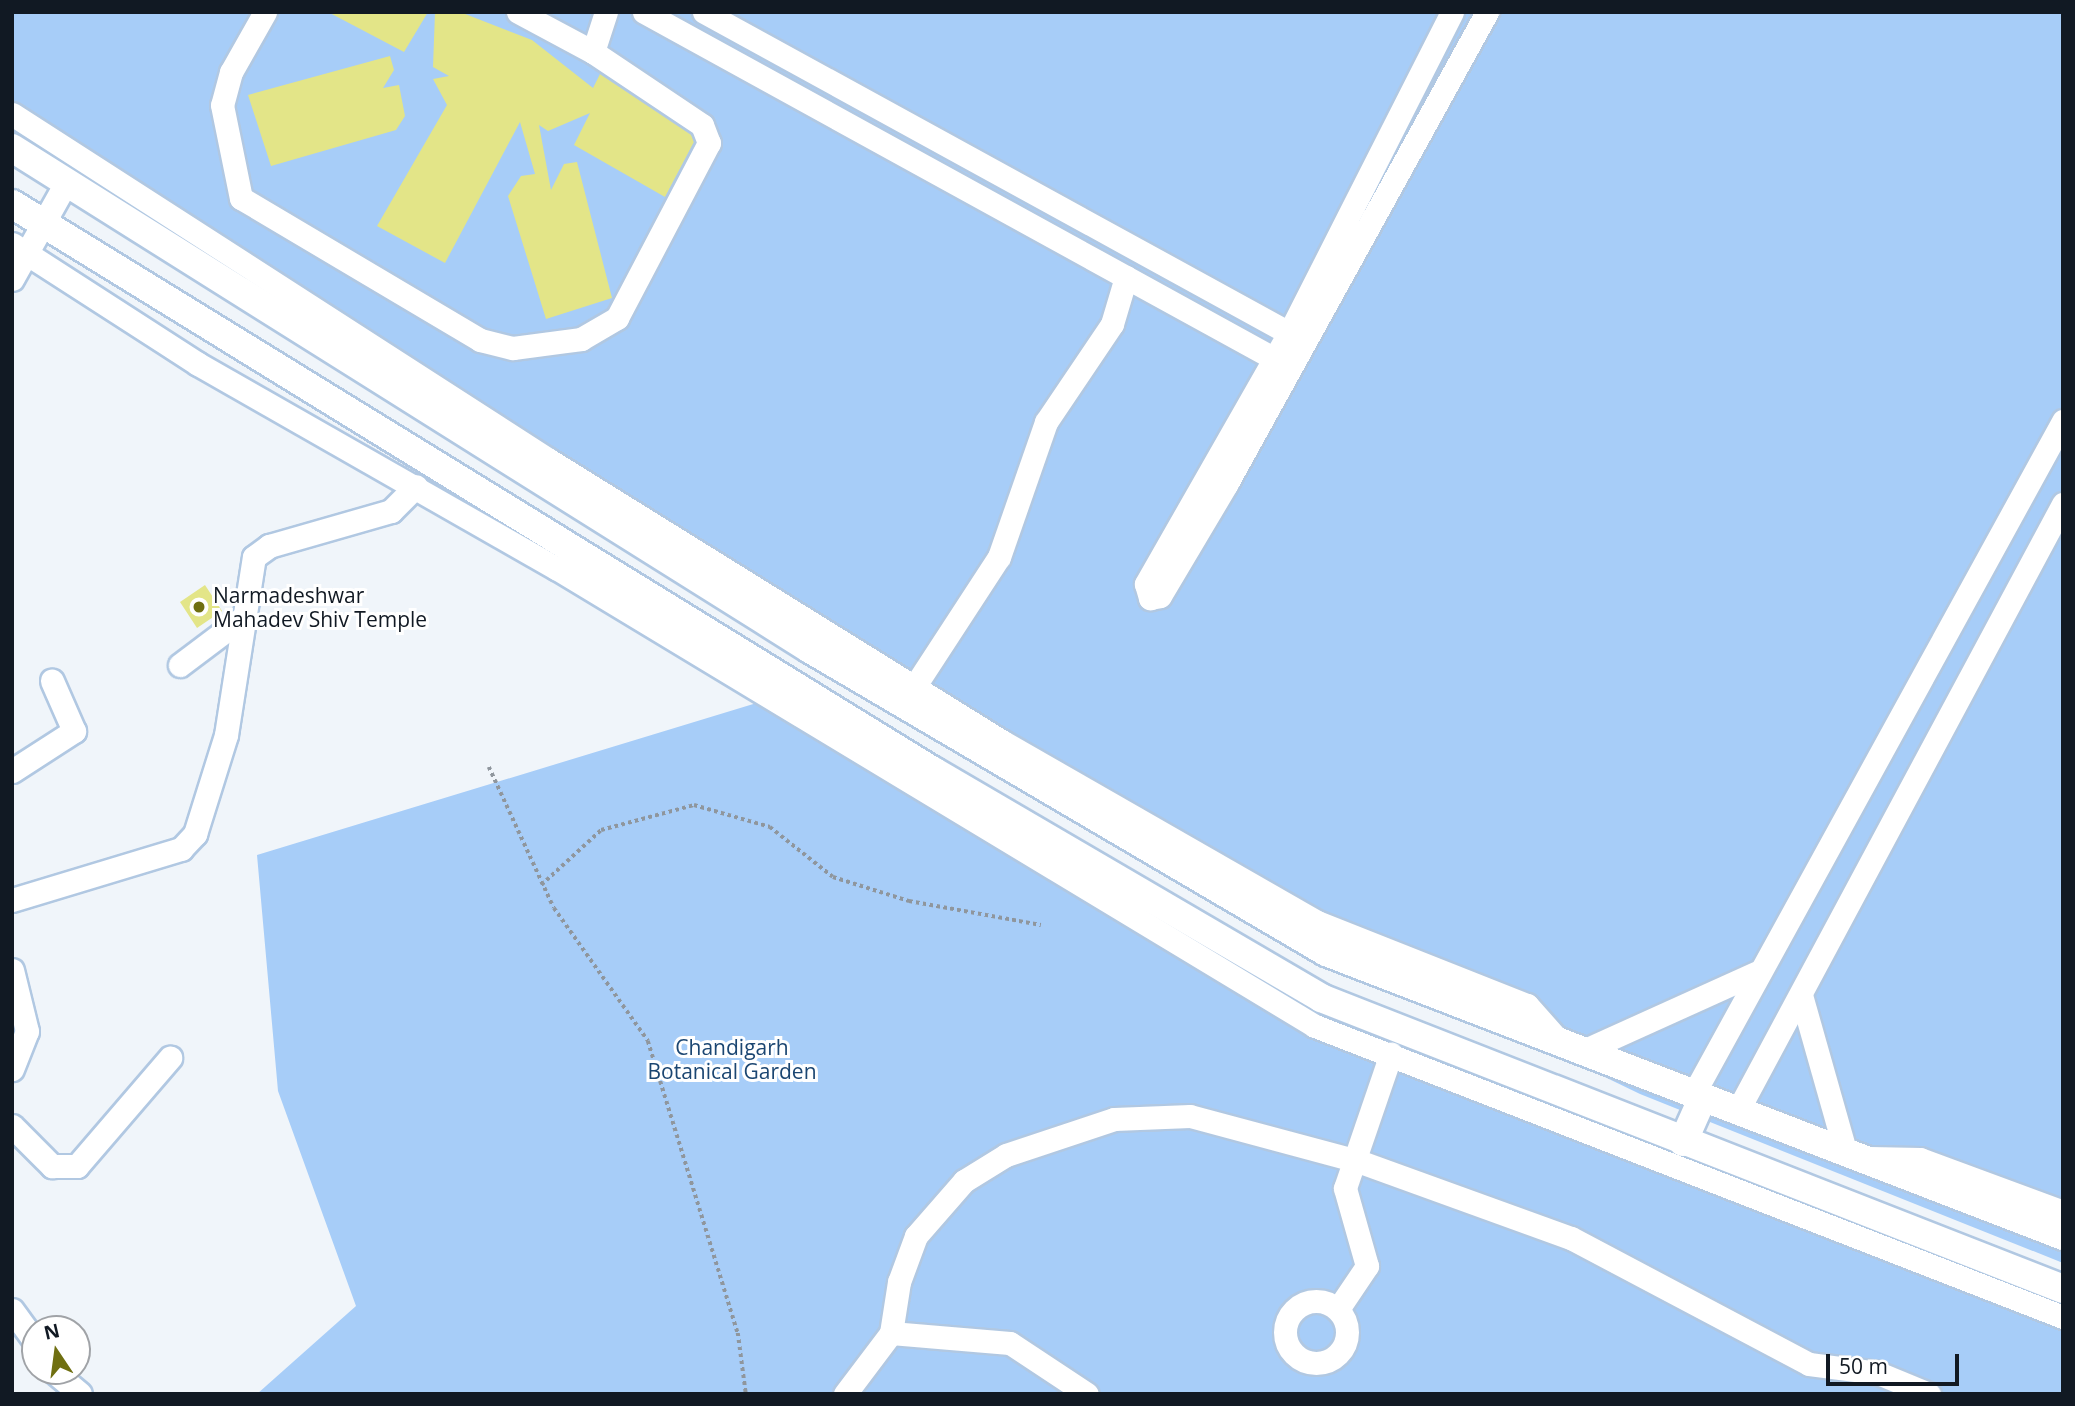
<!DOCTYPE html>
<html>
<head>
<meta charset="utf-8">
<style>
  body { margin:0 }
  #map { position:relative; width:2075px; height:1406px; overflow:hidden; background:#f0f5fa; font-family:"Open Sans",sans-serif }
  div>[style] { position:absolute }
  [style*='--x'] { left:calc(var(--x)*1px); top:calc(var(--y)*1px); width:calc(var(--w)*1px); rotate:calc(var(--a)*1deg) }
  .green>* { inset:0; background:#a7cdf8 }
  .building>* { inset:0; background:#e3e588 }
  .path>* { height:3.5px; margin-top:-1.75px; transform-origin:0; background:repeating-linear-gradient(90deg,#8f969d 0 3.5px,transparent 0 7px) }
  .roads { filter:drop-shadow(2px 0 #b1c8e2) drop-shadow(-2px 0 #b1c8e2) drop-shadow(0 2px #b1c8e2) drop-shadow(0 -2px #b1c8e2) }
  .minor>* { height:23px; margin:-11.5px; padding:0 11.5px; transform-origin:11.5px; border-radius:11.5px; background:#fff }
  .minor>.ring { margin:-11.5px; padding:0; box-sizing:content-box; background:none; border:23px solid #fff; border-radius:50% }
  .major>* { height:28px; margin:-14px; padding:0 14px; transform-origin:14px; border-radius:14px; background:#fff }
  .dots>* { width:19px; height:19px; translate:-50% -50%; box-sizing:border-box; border:4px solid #fff; border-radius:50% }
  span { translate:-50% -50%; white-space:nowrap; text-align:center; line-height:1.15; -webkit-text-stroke:6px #fff; paint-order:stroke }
  .poi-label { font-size:21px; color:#111923 }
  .left { translate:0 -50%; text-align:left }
  .park-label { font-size:21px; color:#1b4672 }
  .frame { position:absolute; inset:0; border:14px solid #111923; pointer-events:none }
  .north { position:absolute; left:21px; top:1315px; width:70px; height:70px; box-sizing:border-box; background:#fff; border:2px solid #a0a3a7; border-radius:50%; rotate:347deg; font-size:19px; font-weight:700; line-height:28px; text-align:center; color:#111923 }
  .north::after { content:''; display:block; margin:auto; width:24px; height:32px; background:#6f6f11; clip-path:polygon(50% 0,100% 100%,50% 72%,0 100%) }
  .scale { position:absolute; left:1826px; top:1354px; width:133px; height:32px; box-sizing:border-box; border:4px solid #111923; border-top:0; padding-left:9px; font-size:21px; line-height:24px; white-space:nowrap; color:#111923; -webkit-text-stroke:5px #fff; paint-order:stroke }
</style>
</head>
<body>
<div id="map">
  <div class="green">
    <i style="clip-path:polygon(12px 12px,2063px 12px,2063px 1263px,1640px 1094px,1404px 980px,12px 113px)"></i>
    <i style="clip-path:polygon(770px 699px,1468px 1083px,2063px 1320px,2063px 1394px,257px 1394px,356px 1306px,278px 1091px,257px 855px)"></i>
  </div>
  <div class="building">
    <i style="clip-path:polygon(328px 12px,428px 12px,404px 52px)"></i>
    <i style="clip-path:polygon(435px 12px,460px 12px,532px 40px,593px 88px,600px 74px,691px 134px,694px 142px,665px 197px,574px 145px,590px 113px,548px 131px,539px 125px,551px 190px,564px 164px,577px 162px,612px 298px,546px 319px,508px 196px,521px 176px,535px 174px,520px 122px,445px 263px,377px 226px,447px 105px,433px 79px,449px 76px,433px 67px)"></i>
    <i style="clip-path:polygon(390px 56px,394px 70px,383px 88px,399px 85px,405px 116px,396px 130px,271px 166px,248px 95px)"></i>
    <i style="clip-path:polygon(205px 585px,222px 611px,197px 628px,180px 602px)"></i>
  </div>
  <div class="path">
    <i style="--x:489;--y:767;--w:155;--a:65.3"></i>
    <i style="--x:554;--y:908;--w:163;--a:54.7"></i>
    <i style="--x:648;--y:1041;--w:306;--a:72.9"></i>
    <i style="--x:738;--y:1333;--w:62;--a:82.5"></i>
    <i style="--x:541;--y:885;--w:81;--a:-42.5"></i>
    <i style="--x:601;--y:830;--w:96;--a:-15"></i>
    <i style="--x:694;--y:805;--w:79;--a:16.1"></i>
    <i style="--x:770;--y:827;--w:80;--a:38.4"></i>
    <i style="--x:833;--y:877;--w:80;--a:17.5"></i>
    <i style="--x:909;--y:901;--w:134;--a:10.3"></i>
  </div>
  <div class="roads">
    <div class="minor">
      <i style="--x:265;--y:12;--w:69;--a:119.5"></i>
      <i style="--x:231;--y:72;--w:34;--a:105"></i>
      <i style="--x:222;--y:105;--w:95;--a:78.5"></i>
      <i style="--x:241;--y:198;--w:278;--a:30.7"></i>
      <i style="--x:480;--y:340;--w:34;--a:14"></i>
      <i style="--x:513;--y:348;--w:69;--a:-7.5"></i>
      <i style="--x:581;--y:339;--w:42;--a:-30.3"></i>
      <i style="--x:617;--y:318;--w:198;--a:-62.3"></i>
      <i style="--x:709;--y:143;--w:19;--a:-111"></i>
      <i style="--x:702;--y:125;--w:131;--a:-146.2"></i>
      <i style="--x:593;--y:52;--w:85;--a:-151.9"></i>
      <i style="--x:644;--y:12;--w:718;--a:28.81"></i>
      <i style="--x:704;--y:12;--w:667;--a:28.75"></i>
      <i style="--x:1452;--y:12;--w:360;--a:116.9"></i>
      <i style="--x:1289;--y:333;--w:289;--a:119.7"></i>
      <i style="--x:1146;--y:584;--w:15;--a:74"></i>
      <i style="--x:1150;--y:598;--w:10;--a:-11"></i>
      <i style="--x:1160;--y:596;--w:131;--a:-59.3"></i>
      <i style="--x:1227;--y:483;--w:538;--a:-61.1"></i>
      <i style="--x:593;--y:52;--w:42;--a:-72"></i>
      <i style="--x:12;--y:114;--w:639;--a:32.79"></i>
      <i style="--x:549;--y:460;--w:534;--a:31.85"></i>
      <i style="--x:1003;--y:742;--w:362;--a:29.8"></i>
      <i style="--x:1317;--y:922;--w:226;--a:21.6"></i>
      <i style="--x:1527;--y:1005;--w:50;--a:48.3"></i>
      <i style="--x:12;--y:244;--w:221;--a:32.8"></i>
      <i style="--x:198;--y:364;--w:412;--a:29.7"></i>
      <i style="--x:556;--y:568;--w:886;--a:31.11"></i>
      <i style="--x:1315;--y:1026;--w:803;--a:21.26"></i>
      <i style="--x:12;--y:279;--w:112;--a:-60.7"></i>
      <i style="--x:180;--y:665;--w:76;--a:-37"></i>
      <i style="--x:907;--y:698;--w:168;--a:-56.9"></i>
      <i style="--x:999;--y:557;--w:143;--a:-70.8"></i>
      <i style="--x:1046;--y:422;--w:118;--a:-56"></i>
      <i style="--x:1112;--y:324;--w:49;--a:-73.4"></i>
      <i style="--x:12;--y:771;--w:74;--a:-32.8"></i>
      <i style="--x:74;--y:731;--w:55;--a:-113.7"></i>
      <i style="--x:12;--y:900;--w:177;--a:-16.8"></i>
      <i style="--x:181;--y:849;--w:21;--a:-47"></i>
      <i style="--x:195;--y:834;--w:104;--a:-72.6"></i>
      <i style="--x:226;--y:735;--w:180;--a:-81.1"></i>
      <i style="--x:254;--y:557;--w:19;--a:-36"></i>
      <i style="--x:269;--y:546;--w:127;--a:-16"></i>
      <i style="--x:391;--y:511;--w:35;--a:-45"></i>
      <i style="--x:12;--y:970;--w:63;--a:76.2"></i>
      <i style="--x:27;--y:1031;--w:41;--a:111.5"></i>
      <i style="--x:1801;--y:995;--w:161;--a:74.2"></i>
      <i style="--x:1583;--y:1051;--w:190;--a:-24.3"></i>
      <i style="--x:1694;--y:1093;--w:767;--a:-61.23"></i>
      <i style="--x:1738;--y:1110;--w:688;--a:-61.8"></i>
      <i style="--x:12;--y:1126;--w:57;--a:45"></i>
      <i style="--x:52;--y:1166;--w:25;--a:0"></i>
      <i style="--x:77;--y:1166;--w:143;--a:-49.3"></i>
      <i style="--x:1869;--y:1158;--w:51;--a:1.1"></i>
      <i style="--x:1920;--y:1159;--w:153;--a:20.3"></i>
      <i class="ring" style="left:1285px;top:1301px;width:39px;height:39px"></i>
      <i style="--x:1338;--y:1309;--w:52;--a:-56"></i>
      <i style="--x:1367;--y:1266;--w:81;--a:-105.8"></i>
      <i style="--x:1345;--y:1188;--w:142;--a:-71.1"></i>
      <i style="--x:12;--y:1310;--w:39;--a:54"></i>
      <i style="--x:891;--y:1333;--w:119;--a:4.8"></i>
      <i style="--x:1010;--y:1343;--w:92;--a:33.5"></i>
      <i style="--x:53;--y:1371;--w:35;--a:40"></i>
      <i style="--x:845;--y:1394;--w:76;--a:-53"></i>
      <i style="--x:891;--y:1333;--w:52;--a:-81.1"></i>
      <i style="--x:899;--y:1282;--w:49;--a:-69.7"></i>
      <i style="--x:916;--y:1236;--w:73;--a:-48.9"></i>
      <i style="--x:964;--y:1181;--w:49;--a:-31.8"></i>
      <i style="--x:1006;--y:1155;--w:114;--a:-18.4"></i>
      <i style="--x:1114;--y:1119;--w:76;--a:-2.3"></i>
      <i style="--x:1190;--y:1116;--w:174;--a:15"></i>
      <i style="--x:1358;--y:1161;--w:226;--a:19.9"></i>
      <i style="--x:1571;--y:1238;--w:269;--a:27.9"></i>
      <i style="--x:1809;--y:1364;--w:70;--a:7.4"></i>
      <i style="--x:1878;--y:1373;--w:55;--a:22.4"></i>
    </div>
    <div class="major">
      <i style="--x:12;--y:148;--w:942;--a:32.12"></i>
      <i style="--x:810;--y:649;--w:598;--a:30.42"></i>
      <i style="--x:1326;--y:952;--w:790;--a:21.07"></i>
      <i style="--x:12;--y:204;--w:1082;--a:31.62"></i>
      <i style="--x:933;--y:771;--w:450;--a:30.3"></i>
      <i style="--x:1321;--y:998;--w:797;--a:21.41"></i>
      <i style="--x:1683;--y:1142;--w:49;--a:-66"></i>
    </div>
  </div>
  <div class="dots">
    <i style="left:199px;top:607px;background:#6f6f11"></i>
  </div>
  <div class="poi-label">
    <span class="left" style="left:213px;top:607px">Narmadeshwar<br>Mahadev Shiv Temple</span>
  </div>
  <div class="park-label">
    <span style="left:732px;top:1059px">Chandigarh<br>Botanical Garden</span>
  </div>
  <div class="frame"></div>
  <div class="north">N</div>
  <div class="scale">50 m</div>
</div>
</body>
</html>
